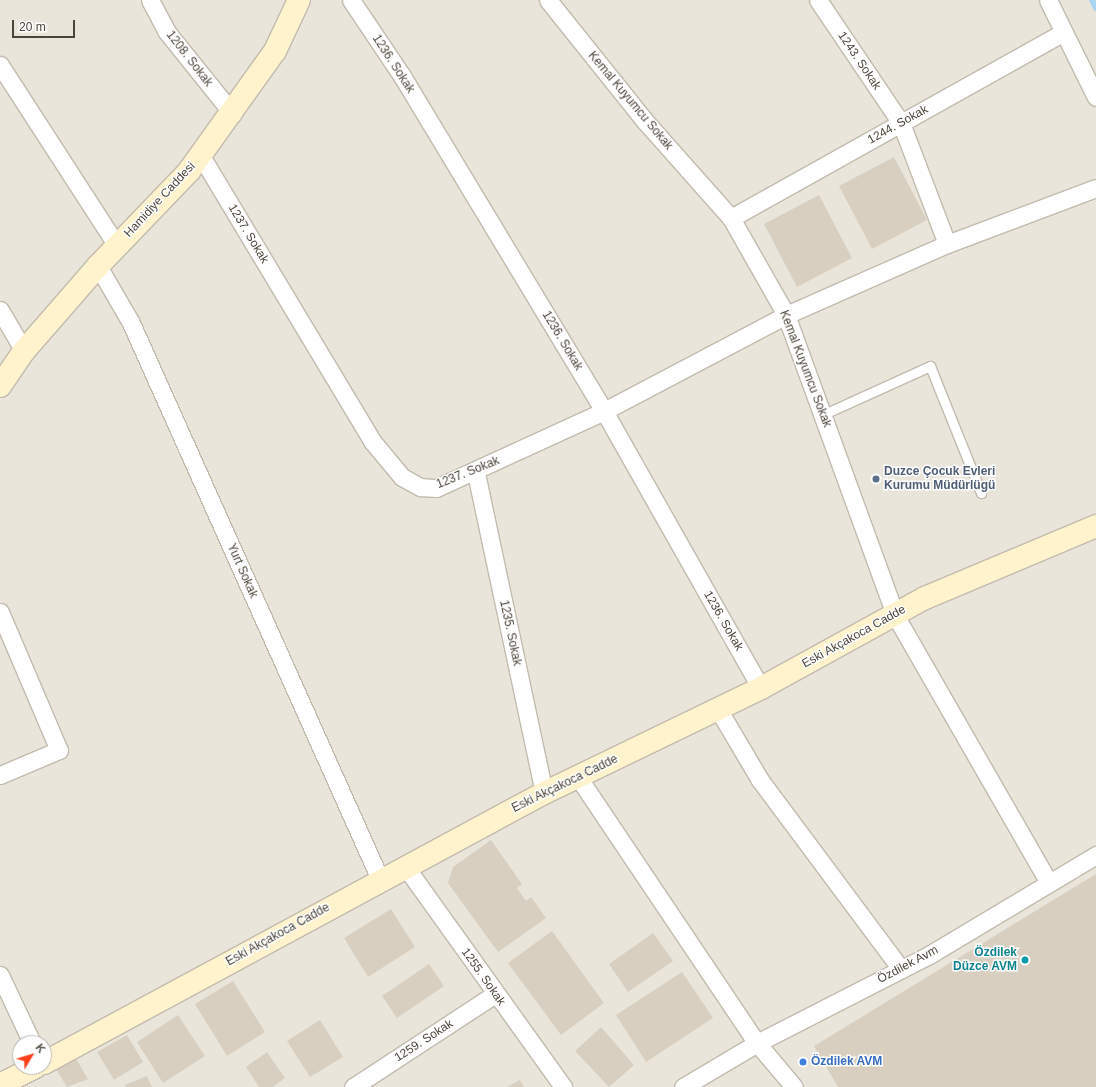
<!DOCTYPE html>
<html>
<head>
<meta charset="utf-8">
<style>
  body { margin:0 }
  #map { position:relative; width:1096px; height:1087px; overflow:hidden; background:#f6f3ec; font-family:Helvetica,sans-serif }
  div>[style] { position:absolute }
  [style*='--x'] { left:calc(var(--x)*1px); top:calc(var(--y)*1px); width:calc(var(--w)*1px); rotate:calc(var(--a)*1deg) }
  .residential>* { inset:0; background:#eae5da }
  .stream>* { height:6px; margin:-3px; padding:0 3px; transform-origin:3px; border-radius:3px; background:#a9d4f2 }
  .building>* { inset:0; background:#d8cfc1 }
  .roads { filter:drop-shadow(1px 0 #c2bbae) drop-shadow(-1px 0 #c2bbae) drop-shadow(0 1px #c2bbae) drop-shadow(0 -1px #c2bbae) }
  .lane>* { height:9px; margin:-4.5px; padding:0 4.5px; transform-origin:4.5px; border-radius:4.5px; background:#fff }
  .street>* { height:17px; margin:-8.5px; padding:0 8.5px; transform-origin:8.5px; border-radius:8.5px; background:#fff }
  .secondary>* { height:22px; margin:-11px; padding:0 11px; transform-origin:11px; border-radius:11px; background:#fff3cd }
  .dots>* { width:11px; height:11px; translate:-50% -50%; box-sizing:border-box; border:2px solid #fff; border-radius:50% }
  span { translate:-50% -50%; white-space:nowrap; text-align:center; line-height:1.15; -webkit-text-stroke:3px #fff; paint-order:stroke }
  .street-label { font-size:12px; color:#4b4439 }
  .service-label { font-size:12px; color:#4e5e75; font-weight:700 }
  .left { translate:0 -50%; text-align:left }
  .culture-label { font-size:12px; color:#0d838f; font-weight:700 }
  .right { translate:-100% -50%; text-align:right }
  .shop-label { font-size:12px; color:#366cbe; font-weight:700 }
  .north { position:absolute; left:12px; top:1035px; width:40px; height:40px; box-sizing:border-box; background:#fff; border:1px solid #b7b4b0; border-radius:50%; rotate:52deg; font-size:11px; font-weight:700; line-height:16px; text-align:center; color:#4b4439 }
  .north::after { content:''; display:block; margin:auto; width:14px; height:18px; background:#fc3f1d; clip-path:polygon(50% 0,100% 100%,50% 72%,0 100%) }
  .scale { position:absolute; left:12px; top:20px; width:63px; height:18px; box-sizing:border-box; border:2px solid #4b4439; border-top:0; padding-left:5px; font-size:12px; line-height:14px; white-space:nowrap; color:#4b4439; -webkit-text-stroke:3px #fff; paint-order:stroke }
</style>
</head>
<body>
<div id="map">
  <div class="residential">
    <i style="clip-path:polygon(evenodd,0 0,1096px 0,1096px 1087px,0 1087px,0 0,20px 1043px,44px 1043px,44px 1067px,20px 1067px,20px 1043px)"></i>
  </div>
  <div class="stream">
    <i style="--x:1092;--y:0;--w:9;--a:63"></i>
  </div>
  <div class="building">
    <i style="clip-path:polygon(894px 157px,927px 220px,872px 249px,839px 186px)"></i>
    <i style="clip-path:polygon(819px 195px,852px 258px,797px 287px,764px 224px)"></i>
    <i style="clip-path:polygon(491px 840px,522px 884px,517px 888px,526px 901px,531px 897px,546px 918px,498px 952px,448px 883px,453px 867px)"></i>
    <i style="clip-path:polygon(1096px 874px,1096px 1087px,838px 1087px,814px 1046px)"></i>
    <i style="clip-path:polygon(391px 909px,415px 947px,368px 977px,344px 938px)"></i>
    <i style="clip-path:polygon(552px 931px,604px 1003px,561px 1035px,508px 963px)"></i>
    <i style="clip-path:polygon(653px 933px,673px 961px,628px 992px,609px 964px)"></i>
    <i style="clip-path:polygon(429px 964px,444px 986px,397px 1018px,382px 996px)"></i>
    <i style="clip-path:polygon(682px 972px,713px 1018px,646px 1062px,616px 1015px)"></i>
    <i style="clip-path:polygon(233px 981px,265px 1032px,227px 1056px,195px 1004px)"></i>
    <i style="clip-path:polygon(178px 1015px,205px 1056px,163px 1083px,137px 1042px)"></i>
    <i style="clip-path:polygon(320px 1020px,343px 1057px,310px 1077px,287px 1041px)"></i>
    <i style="clip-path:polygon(601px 1027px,634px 1065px,609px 1087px,575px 1051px)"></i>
    <i style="clip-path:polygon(127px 1035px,143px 1062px,114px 1080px,97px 1052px)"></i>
    <i style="clip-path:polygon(267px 1052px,285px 1078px,273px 1087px,259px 1087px,246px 1067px)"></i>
    <i style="clip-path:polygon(75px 1057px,88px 1079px,67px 1087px,56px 1069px)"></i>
    <i style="clip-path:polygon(147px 1076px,152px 1087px,126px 1087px,125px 1085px)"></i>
    <i style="clip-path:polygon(520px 1080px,524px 1087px,507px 1087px)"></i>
  </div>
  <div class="roads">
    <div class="lane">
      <i style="--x:822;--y:415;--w:119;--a:-24.4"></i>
      <i style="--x:930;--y:366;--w:137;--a:68.1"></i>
    </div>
    <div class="street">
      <i style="--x:150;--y:0;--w:36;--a:62"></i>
      <i style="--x:167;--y:32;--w:105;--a:51.2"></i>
      <i style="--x:351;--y:0;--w:92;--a:56.1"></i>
      <i style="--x:402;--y:76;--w:391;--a:58.9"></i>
      <i style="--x:604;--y:411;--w:318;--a:60.5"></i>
      <i style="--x:548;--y:0;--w:154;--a:51.3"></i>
      <i style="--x:644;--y:120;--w:131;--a:48.4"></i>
      <i style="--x:731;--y:218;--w:112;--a:60.4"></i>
      <i style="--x:786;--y:315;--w:319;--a:70"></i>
      <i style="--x:895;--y:615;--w:309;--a:60.1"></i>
      <i style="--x:818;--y:0;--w:148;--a:56"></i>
      <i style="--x:901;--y:123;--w:129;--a:69.2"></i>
      <i style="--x:1048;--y:0;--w:108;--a:63.7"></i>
      <i style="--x:0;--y:65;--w:216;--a:57.1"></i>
      <i style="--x:201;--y:156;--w:332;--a:59"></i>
      <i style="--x:372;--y:441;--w:47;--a:50.2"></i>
      <i style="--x:402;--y:477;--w:21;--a:29"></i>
      <i style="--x:420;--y:487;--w:16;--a:4"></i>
      <i style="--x:436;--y:488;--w:185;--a:-24.6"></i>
      <i style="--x:604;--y:411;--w:206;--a:-27.8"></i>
      <i style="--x:786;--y:315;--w:176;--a:-23.8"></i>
      <i style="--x:947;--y:244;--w:159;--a:-20.6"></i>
      <i style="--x:731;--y:218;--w:381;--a:-29.2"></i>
      <i style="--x:98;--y:266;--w:66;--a:59.9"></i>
      <i style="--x:131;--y:323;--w:609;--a:65.88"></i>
      <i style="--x:0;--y:310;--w:48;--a:59.7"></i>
      <i style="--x:476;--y:473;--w:327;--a:78"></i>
      <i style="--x:0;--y:612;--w:150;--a:66.9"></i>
      <i style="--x:59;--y:750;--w:64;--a:157"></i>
      <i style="--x:718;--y:709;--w:82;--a:59.4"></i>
      <i style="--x:760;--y:780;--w:236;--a:53.3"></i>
      <i style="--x:578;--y:777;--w:321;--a:56.1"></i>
      <i style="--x:757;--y:1043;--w:57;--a:49.9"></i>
      <i style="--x:405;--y:866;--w:272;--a:54.4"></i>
      <i style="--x:0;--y:975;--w:75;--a:64.8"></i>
      <i style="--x:353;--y:1087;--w:170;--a:-33.2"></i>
      <i style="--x:683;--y:1087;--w:86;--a:-30.7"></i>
      <i style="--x:757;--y:1043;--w:193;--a:-27.1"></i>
      <i style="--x:929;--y:955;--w:195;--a:-30.9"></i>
    </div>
    <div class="secondary">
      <i style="--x:0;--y:386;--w:42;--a:-55.6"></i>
      <i style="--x:24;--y:351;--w:113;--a:-49"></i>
      <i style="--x:98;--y:266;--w:132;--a:-46.2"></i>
      <i style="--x:189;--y:171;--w:148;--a:-54.4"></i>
      <i style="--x:275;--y:51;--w:56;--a:-64.8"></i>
      <i style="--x:44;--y:1063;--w:568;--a:-28.37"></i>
      <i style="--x:544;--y:793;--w:241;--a:-25.8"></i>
      <i style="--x:761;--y:688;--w:187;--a:-28.8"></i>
      <i style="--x:925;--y:598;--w:186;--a:-22.8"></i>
      <i style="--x:0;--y:1085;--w:39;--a:-27"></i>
    </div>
  </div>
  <div class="dots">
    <i style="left:876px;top:479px;background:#5c6f8a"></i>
    <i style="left:1025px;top:960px;background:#0f9aa8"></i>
    <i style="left:803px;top:1062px;background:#3f7fe0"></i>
  </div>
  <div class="street-label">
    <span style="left:189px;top:59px;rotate:52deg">1208. Sokak</span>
    <span style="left:859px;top:61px;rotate:56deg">1243. Sokak</span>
    <span style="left:393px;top:64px;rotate:57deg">1236. Sokak</span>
    <span style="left:630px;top:101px;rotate:50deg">Kemal Kuyumcu Sokak</span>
    <span style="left:898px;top:125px;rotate:-29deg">1244. Sokak</span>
    <span style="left:160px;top:200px;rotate:-47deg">Hamidiye Caddesi</span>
    <span style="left:248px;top:234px;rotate:59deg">1237. Sokak</span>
    <span style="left:562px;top:341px;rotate:59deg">1236. Sokak</span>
    <span style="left:805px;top:369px;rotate:69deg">Kemal Kuyumcu Sokak</span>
    <span style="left:468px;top:473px;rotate:-22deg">1237. Sokak</span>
    <span style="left:242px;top:571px;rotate:66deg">Yurt Sokak</span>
    <span style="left:723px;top:621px;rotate:60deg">1236. Sokak</span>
    <span style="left:510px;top:633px;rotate:78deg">1235. Sokak</span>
    <span style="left:854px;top:637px;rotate:-29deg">Eski Akçakoca Cadde</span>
    <span style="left:565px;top:784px;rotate:-26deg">Eski Akçakoca Cadde</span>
    <span style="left:278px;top:935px;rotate:-29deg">Eski Akçakoca Cadde</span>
    <span style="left:908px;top:965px;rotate:-28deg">Özdilek Avm</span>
    <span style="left:483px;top:977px;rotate:55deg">1255. Sokak</span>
    <span style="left:424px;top:1041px;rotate:-33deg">1259. Sokak</span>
  </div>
  <div class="service-label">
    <span class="left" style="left:884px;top:479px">Duzce Çocuk Evleri<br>Kurumu Müdürlügü</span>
  </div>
  <div class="culture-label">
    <span class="right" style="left:1017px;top:960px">Özdilek<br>Düzce AVM</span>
  </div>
  <div class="shop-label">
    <span class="left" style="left:811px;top:1062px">Özdilek AVM</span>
  </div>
  <div class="north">K</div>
  <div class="scale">20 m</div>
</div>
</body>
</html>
